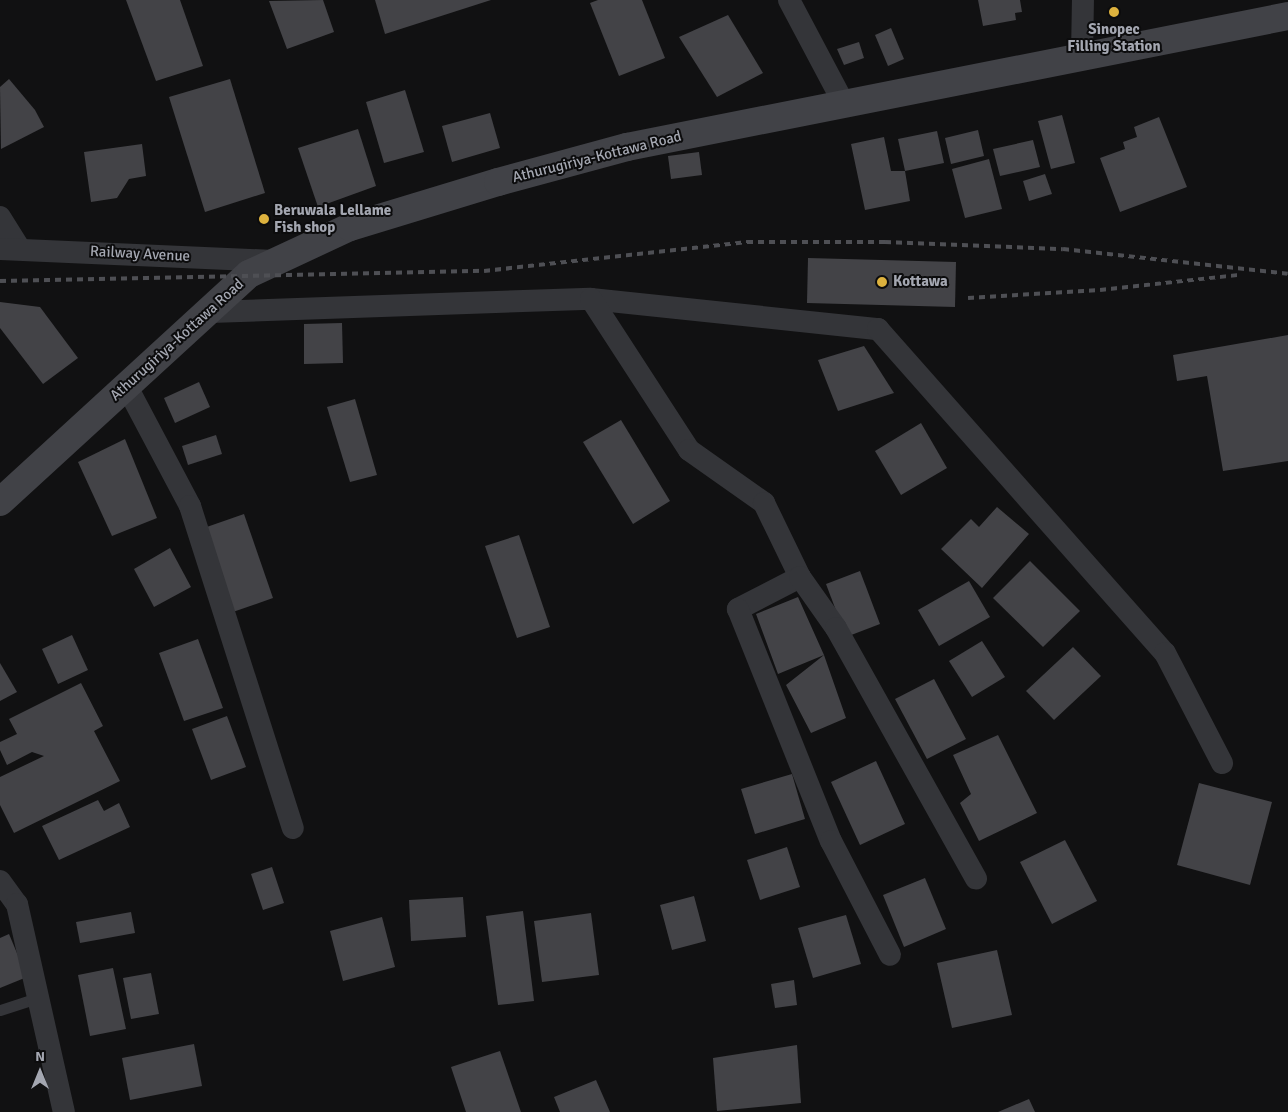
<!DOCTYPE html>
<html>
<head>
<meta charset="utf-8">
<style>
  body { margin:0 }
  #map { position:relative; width:1288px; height:1112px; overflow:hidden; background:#111112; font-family:Signika,sans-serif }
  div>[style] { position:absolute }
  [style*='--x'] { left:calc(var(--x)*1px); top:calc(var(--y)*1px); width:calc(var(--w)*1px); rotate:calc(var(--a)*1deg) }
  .building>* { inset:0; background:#434347 }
  .lane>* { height:11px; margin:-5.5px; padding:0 5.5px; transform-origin:5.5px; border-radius:5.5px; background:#343539 }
  .street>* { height:22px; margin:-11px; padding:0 11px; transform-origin:11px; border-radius:11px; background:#343539 }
  .secondary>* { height:28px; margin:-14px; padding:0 14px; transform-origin:14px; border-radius:14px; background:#414247 }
  .rail>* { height:4px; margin-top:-2px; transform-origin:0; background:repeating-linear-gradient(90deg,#4e4f54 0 6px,transparent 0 11px) }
  .dots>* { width:14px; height:14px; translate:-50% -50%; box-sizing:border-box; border:2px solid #0c0c0d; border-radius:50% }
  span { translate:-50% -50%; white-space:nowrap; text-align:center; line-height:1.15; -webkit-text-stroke:4px #0c0c0d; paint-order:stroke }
  .poi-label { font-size:15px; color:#a4a7b1; font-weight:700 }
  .left { translate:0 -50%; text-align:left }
  .street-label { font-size:15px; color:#a4a7b1 }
  .north { position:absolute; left:15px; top:1047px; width:50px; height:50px; -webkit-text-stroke:4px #0c0c0d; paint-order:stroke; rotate:0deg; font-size:14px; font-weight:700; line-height:20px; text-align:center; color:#a4a7b1 }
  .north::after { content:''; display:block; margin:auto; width:18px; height:22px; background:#a4a7b1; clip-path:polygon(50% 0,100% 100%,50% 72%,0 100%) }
</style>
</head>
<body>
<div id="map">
  <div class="building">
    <i style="clip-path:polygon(126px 0,180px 0,203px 66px,156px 81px)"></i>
    <i style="clip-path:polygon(323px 0,334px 32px,287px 49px,269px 1px)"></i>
    <i style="clip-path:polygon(375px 0,491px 0,385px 34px)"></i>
    <i style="clip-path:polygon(598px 0,642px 0,665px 58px,619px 76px,590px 3px)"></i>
    <i style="clip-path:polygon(978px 0,1020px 0,1022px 12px,1015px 13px,1016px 20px,983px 26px)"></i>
    <i style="clip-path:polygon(728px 15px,763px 73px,717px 97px,679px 37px)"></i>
    <i style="clip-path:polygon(891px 28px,904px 59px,888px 66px,875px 35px)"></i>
    <i style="clip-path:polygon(859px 42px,864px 58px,844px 65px,837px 49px)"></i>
    <i style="clip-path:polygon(9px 79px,35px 110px,44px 127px,1px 149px,0 87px)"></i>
    <i style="clip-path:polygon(230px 79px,265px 193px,205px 212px,169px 97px)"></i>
    <i style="clip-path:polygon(405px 90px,424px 152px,384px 163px,366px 102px)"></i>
    <i style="clip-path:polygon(490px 113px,500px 148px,452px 162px,442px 126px)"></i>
    <i style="clip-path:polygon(1062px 115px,1075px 163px,1051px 169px,1038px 121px)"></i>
    <i style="clip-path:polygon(1159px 117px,1187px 187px,1120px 212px,1100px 158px,1125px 149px,1123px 142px,1137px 137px,1134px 127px)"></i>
    <i style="clip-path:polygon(358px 129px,376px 186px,318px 207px,298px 148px)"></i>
    <i style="clip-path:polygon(978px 130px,984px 156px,951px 164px,945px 138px)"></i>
    <i style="clip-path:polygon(937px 131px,944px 163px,905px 171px,898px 139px)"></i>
    <i style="clip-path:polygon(884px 137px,891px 171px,905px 171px,910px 201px,865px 210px,851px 144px)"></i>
    <i style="clip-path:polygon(1033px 140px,1040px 167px,1000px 176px,993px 149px)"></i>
    <i style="clip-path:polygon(142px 144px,146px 176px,129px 179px,117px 198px,91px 202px,84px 152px)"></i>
    <i style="clip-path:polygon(699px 152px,702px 175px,671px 179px,668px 156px)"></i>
    <i style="clip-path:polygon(989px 159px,1002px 209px,965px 218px,952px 169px)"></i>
    <i style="clip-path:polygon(1045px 174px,1052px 194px,1029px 201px,1023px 181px)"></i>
    <i style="clip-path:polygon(808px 258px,956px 262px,955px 307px,807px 303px)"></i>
    <i style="clip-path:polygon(0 302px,40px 307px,78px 358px,43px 384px,0 328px)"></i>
    <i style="clip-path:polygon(342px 323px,343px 363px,304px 364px,304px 324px)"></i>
    <i style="clip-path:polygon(1288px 335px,1288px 461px,1223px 471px,1207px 376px,1177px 381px,1173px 355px)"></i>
    <i style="clip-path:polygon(864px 346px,894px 393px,838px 411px,818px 360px)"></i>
    <i style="clip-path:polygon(199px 382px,210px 407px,175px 423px,164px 398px)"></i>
    <i style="clip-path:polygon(355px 399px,377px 475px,350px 482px,327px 407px)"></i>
    <i style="clip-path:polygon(621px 420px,670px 501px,633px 524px,583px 442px)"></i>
    <i style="clip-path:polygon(921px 423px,947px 468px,901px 495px,875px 451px)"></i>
    <i style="clip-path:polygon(216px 435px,222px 454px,188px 465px,182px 446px)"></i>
    <i style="clip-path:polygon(125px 439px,157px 518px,112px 536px,78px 462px)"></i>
    <i style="clip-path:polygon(997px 507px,1029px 534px,982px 588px,941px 549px,971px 519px,979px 527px)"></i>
    <i style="clip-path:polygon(244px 514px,273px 598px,230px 613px,201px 529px)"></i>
    <i style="clip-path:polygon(519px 535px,550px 627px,517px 638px,485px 546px)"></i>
    <i style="clip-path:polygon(170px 548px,191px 587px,154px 607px,134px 569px)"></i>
    <i style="clip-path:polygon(1030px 561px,1080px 611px,1043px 647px,993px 598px)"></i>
    <i style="clip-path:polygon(860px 571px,880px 624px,846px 637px,826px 584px)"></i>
    <i style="clip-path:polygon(969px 581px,990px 617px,939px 646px,918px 610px)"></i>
    <i style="clip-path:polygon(798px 597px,824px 655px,846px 718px,811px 733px,786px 685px,824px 655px,778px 674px,756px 614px)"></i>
    <i style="clip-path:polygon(72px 635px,88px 670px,58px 684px,42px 649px)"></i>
    <i style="clip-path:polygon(198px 639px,223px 708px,184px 721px,159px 653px)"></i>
    <i style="clip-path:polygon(982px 641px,1005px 677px,972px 697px,949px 661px)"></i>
    <i style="clip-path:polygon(1073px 647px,1101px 676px,1054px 720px,1026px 691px)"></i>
    <i style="clip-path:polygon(0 663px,17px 692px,0 701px)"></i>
    <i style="clip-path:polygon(934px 679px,966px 739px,927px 759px,895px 699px)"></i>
    <i style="clip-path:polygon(81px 683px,103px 726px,94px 731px,120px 781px,14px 833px,0 805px,0 777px,44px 756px,32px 752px,7px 765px,0 750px,0 742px,17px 734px,9px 719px)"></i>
    <i style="clip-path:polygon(227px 716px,246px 767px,211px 780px,192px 729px)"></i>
    <i style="clip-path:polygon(998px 735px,1037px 813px,979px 841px,960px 803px,971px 794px,953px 755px)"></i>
    <i style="clip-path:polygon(876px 761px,905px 824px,860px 845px,831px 782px)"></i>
    <i style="clip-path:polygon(792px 774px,805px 819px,755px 834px,741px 789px)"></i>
    <i style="clip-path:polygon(1199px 783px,1272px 802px,1250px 885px,1177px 865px)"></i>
    <i style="clip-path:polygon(98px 800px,104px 811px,119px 803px,130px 827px,59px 860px,42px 826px)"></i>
    <i style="clip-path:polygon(1065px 840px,1097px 901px,1052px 924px,1020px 862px)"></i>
    <i style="clip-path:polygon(787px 847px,800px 887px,760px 900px,747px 860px)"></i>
    <i style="clip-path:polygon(272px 867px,284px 903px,263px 910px,251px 874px)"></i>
    <i style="clip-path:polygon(925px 878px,946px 929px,904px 947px,883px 895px)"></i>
    <i style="clip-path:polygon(694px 896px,706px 941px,672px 950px,660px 905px)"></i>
    <i style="clip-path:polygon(463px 897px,466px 937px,411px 941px,409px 900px)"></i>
    <i style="clip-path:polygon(523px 911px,534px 1001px,498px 1005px,486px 916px)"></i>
    <i style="clip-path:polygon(131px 912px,135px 933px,80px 943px,76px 922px)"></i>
    <i style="clip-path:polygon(591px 913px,599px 975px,542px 982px,534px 921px)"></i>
    <i style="clip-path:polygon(846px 915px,861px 964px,813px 978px,798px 928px)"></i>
    <i style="clip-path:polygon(382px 917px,395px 967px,343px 981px,330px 931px)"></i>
    <i style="clip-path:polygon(9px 934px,27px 977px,0 988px,0 938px)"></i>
    <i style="clip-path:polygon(997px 950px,1012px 1015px,952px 1028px,937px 963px)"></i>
    <i style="clip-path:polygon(113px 968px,126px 1029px,90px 1036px,78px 975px)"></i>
    <i style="clip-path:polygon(151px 973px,159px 1014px,131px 1019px,123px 978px)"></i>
    <i style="clip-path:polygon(794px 980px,797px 1005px,775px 1008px,771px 984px)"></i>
    <i style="clip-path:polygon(194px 1044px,202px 1086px,130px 1100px,122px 1058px)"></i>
    <i style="clip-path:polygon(797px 1045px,801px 1103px,717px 1111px,713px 1058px)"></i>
    <i style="clip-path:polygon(500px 1051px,521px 1112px,466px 1112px,451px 1067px)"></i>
    <i style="clip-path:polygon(596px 1080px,610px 1112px,560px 1112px,554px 1097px)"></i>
    <i style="clip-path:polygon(1029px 1099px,1035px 1112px,998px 1112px)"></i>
  </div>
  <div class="lane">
    <i style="--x:0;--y:1010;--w:39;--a:-18"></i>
  </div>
  <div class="street">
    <i style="--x:789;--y:0;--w:115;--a:62.1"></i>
    <i style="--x:1082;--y:55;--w:55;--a:-89"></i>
    <i style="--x:0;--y:217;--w:36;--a:58"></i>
    <i style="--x:0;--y:249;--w:279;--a:2.5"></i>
    <i style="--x:591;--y:299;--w:289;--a:6"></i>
    <i style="--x:878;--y:329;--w:433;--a:48.5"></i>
    <i style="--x:1165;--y:653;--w:124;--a:62.6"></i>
    <i style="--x:210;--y:312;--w:381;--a:-2"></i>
    <i style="--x:591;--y:299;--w:180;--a:57"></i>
    <i style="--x:689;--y:450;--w:92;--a:35.2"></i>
    <i style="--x:764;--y:503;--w:82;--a:64.1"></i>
    <i style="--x:800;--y:577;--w:70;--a:152.7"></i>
    <i style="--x:738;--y:609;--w:250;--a:68.2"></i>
    <i style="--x:831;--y:841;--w:128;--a:62.6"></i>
    <i style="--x:126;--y:385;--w:137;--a:62.1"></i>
    <i style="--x:190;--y:506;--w:338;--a:72.3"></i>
    <i style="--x:800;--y:577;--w:62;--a:54.8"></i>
    <i style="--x:836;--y:628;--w:287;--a:60.8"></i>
    <i style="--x:0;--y:881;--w:29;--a:54"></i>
    <i style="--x:17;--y:904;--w:213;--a:77.3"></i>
  </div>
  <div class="secondary">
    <i style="--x:0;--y:502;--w:338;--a:-42.5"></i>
    <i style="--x:249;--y:274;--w:111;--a:-25"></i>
    <i style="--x:350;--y:227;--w:155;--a:-16.9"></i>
    <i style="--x:498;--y:182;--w:134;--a:-15.2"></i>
    <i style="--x:627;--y:147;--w:674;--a:-11.21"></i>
  </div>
  <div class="rail">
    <i style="--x:0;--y:281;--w:484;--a:-1.2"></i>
    <i style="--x:484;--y:271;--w:265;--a:-6.3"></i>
    <i style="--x:747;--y:242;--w:138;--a:0"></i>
    <i style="--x:885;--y:242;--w:178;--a:2.3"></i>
    <i style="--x:1063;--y:249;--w:226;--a:6.3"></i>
    <i style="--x:968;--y:298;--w:132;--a:-3.5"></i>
    <i style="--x:1100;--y:290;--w:140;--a:-6.2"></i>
  </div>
  <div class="dots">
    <i style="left:1114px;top:12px;background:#ddb23e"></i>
    <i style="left:264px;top:219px;background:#ddb23e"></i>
    <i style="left:882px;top:282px;background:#ddb23e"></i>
  </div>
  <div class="poi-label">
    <span style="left:1114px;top:38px">Sinopec<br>Filling Station</span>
    <span class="left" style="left:274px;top:219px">Beruwala Lellame<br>Fish shop</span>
    <span class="left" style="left:893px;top:282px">Kottawa</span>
  </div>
  <div class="street-label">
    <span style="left:597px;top:157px;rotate:-14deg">Athurugiriya-Kottawa Road</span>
    <span style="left:140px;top:254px;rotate:3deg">Railway Avenue</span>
    <span style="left:177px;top:340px;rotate:-42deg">Athurugiriya-Kottawa Road</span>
  </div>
  <div class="north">N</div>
</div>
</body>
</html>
